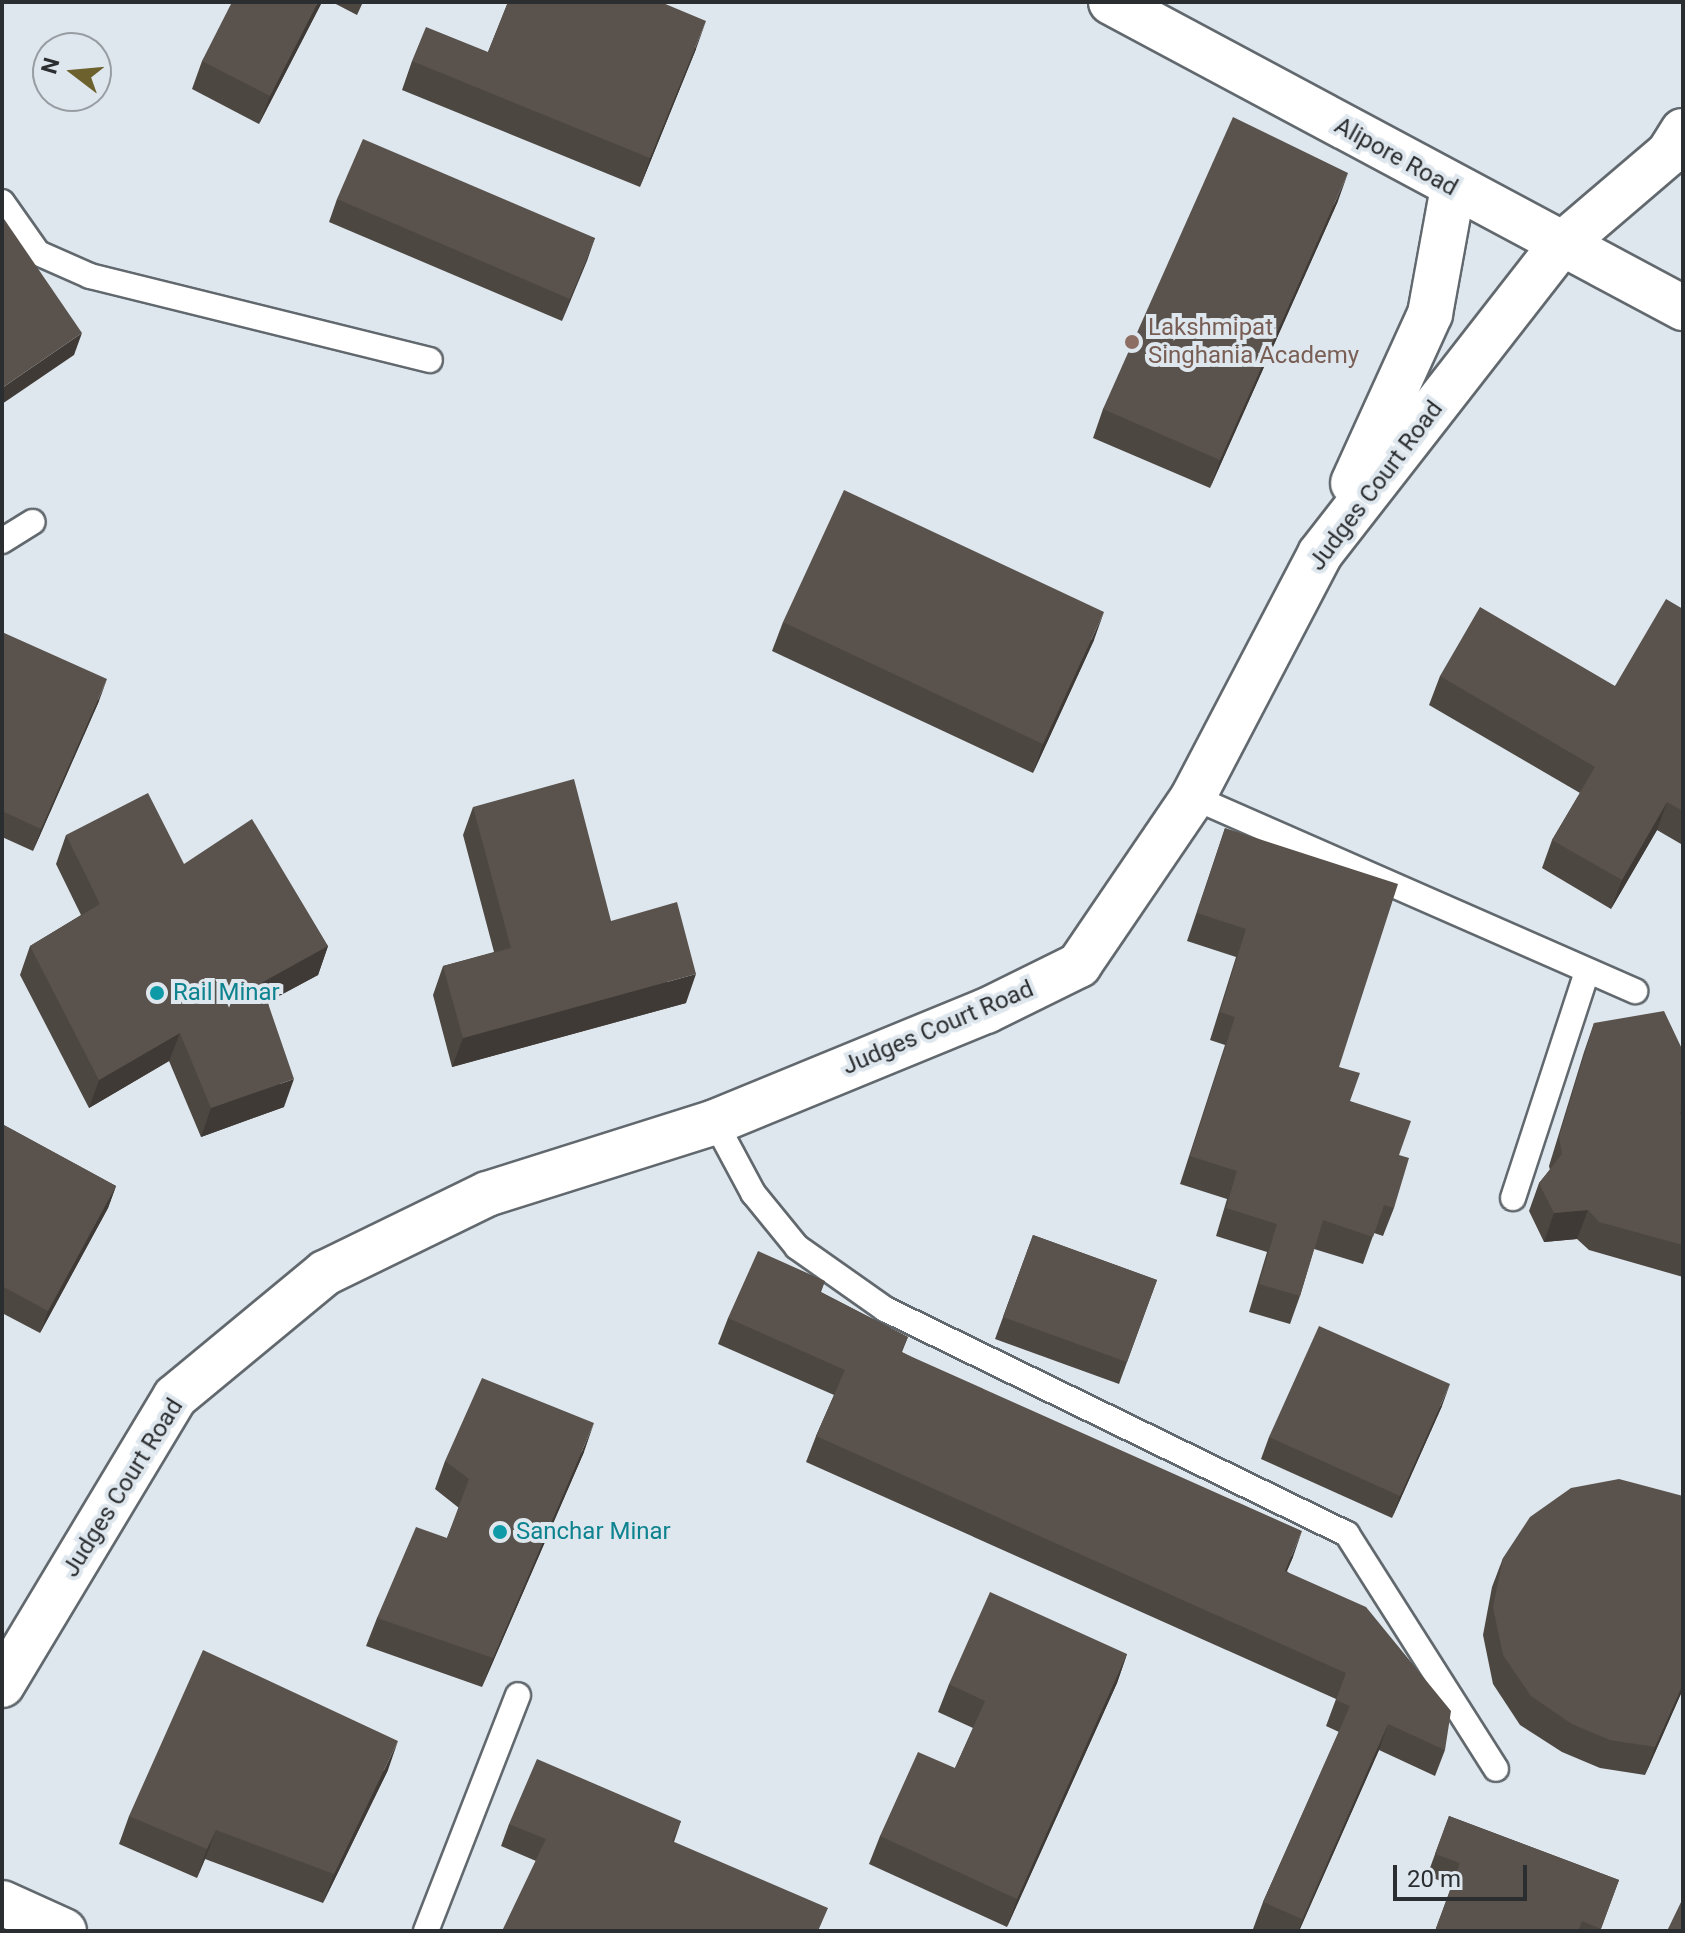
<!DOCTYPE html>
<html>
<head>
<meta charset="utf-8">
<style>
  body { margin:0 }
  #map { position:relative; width:1685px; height:1933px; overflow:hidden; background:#dfe7ee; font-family:Roboto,sans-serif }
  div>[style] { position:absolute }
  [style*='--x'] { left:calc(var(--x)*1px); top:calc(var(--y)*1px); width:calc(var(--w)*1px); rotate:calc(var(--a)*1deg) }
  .roads { filter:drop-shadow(2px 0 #62696e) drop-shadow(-2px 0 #62696e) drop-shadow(0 2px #62696e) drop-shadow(0 -2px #62696e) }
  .service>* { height:24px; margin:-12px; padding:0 12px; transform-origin:12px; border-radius:12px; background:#fff }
  .secondary>* { height:44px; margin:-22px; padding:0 22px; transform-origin:22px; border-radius:22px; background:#fff }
  .primary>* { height:44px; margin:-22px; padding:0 22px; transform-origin:22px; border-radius:22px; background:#fff }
  .trunk>* { height:44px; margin:-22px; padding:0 22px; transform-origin:22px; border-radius:22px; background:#fff }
  .wall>* { inset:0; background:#4d4742 }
  .shaded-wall>* { inset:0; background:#3f3a36 }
  .building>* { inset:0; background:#5a534d }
  .dots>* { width:22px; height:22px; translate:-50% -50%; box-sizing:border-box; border:4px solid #dfe7ee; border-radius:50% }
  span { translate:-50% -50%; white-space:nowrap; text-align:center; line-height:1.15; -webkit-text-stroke:8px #dfe7ee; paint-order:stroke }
  .street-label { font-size:24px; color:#2b2e30 }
  .education-label { font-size:24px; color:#785e54 }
  .left { translate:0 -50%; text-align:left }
  .culture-label { font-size:24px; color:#0d838f }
  .frame { position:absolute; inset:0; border:4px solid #2b2e30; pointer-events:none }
  .north { position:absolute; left:32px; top:32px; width:80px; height:80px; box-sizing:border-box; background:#dfe7ee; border:2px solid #979da2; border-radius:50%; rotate:286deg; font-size:22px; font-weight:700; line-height:32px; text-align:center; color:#2b2e30 }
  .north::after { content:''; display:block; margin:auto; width:28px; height:36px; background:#6d612e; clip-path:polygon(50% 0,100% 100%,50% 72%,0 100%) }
  .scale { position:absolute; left:1393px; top:1865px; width:134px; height:36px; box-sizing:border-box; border:4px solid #2b2e30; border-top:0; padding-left:10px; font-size:24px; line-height:28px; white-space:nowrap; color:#2b2e30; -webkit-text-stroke:6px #dfe7ee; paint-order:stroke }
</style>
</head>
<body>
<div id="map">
  <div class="roads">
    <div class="service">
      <i style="--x:2;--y:202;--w:62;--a:54.8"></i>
      <i style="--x:38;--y:253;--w:57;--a:23.9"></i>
      <i style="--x:90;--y:276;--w:350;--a:13.9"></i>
      <i style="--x:2;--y:541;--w:36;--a:-32"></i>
      <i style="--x:1193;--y:797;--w:483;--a:23.7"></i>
      <i style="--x:715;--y:1122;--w:81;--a:61.8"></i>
      <i style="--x:753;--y:1193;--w:70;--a:50.8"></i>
      <i style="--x:797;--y:1247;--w:108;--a:35.2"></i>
      <i style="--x:885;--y:1309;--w:514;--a:25.97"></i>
      <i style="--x:1347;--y:1534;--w:278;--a:57.6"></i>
      <i style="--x:1513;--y:1198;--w:239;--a:-71.9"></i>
      <i style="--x:426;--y:1931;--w:253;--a:-68.7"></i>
    </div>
    <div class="secondary">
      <i style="--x:1560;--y:246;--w:143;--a:-40.5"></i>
      <i style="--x:1669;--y:153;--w:26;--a:-58"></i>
    </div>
    <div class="primary">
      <i style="--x:2;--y:1903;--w:68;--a:24.3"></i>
    </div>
    <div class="trunk">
      <i style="--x:1111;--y:2;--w:649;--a:28.15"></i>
      <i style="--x:1353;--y:483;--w:186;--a:-65.5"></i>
      <i style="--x:1430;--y:314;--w:128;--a:-79.7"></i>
      <i style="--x:2;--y:1685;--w:336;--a:-59"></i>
      <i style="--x:175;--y:1397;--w:195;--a:-39.6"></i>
      <i style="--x:325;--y:1273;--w:180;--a:-26"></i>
      <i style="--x:487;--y:1194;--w:239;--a:-17.5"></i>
      <i style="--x:715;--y:1122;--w:293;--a:-22.3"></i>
      <i style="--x:986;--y:1011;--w:104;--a:-26.3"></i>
      <i style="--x:1079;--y:965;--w:203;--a:-55.8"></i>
      <i style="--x:1193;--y:797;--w:274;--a:-62.4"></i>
      <i style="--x:1320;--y:554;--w:390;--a:-52.1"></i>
    </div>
  </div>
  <div class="wall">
    <i style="clip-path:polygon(322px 2px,259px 124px,192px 89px,202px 61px)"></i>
    <i style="clip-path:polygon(332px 2px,363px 2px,357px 15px)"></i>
    <i style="clip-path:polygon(508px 2px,665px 2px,664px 4px,696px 49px,640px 187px,402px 90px,412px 61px,488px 52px)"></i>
    <i style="clip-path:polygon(337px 199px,595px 238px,562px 321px,329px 222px)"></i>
    <i style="clip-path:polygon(1338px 201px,1210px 488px,1093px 438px,1103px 409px)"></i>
    <i style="clip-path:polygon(1683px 609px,1683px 841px,1681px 844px,1657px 830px,1611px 909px,1542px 868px,1552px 840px,1580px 793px,1429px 705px,1440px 676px,1615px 686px)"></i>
    <i style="clip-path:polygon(783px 622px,1094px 640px,1033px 773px,772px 651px)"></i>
    <i style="clip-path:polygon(2px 632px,99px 701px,33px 851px,2px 837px)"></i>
    <i style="clip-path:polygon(473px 807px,611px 921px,686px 1003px,452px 1067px,433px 995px,443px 966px,494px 952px,463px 835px)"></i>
    <i style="clip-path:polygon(1225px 828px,1339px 1067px,1350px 1101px,1399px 1155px,1394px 1208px,1383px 1236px,1374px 1233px,1363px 1264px,1314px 1249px,1300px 1296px,1290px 1324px,1249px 1312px,1267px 1252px,1216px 1236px,1227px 1199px,1180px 1184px,1225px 1045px,1210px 1040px,1236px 957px,1187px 941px)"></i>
    <i style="clip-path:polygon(66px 835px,184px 864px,328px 946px,318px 975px,268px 1002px,284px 1107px,201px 1137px,169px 1061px,89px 1108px,20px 975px,30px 946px,81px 915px,56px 864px)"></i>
    <i style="clip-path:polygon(1594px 1023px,1683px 1110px,1681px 1115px,1683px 1119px,1683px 1277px,1589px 1250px,1577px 1239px,1544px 1242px,1529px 1211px,1539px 1183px,1550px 1170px,1549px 1166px,1584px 1052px)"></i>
    <i style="clip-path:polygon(2px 1124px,116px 1186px,108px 1208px,40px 1333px,2px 1313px)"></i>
    <i style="clip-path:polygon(1033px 1235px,1157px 1280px,1119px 1384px,995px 1339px)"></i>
    <i style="clip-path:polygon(825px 1281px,821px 1292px,908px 1337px,902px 1352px,1293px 1557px,1287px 1571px,1445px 1750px,1435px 1776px,1379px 1750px,1299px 1931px,1259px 1931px,1253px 1929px,1263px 1902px,1339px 1732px,1326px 1726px,1336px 1699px,806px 1462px,816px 1436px,834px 1395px,718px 1344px,728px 1318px)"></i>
    <i style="clip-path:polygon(1442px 1406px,1392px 1518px,1261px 1459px,1269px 1437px)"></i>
    <i style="clip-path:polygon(584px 1452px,482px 1687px,366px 1646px,377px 1618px,447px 1538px,459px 1508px,435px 1489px,445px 1461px)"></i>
    <i style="clip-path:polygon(1683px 1496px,1683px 1689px,1645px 1775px,1600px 1768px,1562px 1752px,1520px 1725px,1493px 1684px,1483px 1635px,1492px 1587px,1503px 1558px)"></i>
    <i style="clip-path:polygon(1127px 1654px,1117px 1683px,1007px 1927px,869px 1864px,880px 1836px,955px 1768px,973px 1728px,938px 1712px,949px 1684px)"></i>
    <i style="clip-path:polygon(388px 1770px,323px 1903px,205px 1859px,197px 1878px,119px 1844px,129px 1816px)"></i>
    <i style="clip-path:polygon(1449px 1816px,1619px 1880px,1600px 1931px,1435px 1931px,1452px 1885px,1427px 1876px)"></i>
    <i style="clip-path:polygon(681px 1821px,674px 1842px,536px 1861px,501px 1846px,509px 1824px)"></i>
  </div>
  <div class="shaded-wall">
    <i style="clip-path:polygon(318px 2px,322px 2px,259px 124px,270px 96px)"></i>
    <i style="clip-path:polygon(706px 21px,696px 49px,640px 187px,650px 158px)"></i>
    <i style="clip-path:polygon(1348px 173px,1338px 201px,1210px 488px,1220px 460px)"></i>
    <i style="clip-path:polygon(595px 238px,587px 261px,562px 321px,570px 299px)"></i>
    <i style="clip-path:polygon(82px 333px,74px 355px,2px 404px,2px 388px)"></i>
    <i style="clip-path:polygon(1104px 612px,1094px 640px,1033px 773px,1043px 744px)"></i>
    <i style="clip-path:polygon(107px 679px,99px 701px,33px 851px,41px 829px)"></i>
    <i style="clip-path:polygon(1667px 802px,1657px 830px,1611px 909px,1622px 880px)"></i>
    <i style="clip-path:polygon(328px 946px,318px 975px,250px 1011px,261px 983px)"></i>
    <i style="clip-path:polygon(696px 974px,686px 1003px,452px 1067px,463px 1038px)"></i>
    <i style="clip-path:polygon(180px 1033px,169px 1061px,89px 1108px,99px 1080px)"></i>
    <i style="clip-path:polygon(294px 1079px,284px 1107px,201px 1137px,211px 1108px)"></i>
    <i style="clip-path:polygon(116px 1186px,108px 1208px,40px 1333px,48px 1311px)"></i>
    <i style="clip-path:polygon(1588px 1210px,1577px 1239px,1544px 1242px,1554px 1213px)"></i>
    <i style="clip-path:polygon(1450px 1384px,1442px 1406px,1392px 1518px,1400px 1496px)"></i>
    <i style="clip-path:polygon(594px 1423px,584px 1452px,482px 1687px,493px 1658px)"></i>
    <i style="clip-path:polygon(1302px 1531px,1293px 1557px,1275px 1597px,1285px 1571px)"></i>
    <i style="clip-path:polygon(1127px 1654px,1117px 1683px,1007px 1927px,1017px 1899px)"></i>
    <i style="clip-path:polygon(1683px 1684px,1683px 1689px,1645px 1775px,1655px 1747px)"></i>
    <i style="clip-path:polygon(1388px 1724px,1379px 1750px,1299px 1931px,1298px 1931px)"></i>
    <i style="clip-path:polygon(398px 1741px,388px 1770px,323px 1903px,334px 1874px)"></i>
    <i style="clip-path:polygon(216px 1830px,205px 1859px,197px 1878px,207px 1849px)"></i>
  </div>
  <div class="building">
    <i style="clip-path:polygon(232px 2px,318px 2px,270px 96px,202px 61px)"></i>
    <i style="clip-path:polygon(508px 2px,664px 2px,663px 3px,706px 21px,650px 158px,412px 61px,426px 27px,488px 52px)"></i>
    <i style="clip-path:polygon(1233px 117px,1348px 173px,1220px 460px,1103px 409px)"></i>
    <i style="clip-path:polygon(363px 139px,595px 238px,570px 299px,337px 199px)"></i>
    <i style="clip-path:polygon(2px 216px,82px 333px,2px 388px)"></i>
    <i style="clip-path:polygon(844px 490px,1104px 612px,1043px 744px,783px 622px)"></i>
    <i style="clip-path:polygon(1666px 599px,1683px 609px,1683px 811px,1667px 802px,1622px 880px,1552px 840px,1595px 767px,1440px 676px,1480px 607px,1615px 686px)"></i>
    <i style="clip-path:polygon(2px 632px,107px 679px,41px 829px,2px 811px)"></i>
    <i style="clip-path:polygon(574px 779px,611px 921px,677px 902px,696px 974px,463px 1038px,443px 966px,511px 948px,473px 807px)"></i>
    <i style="clip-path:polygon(148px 793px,184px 864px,252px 819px,328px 946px,261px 983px,294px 1079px,211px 1108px,180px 1033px,99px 1080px,30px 946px,100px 904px,66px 835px)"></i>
    <i style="clip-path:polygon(1225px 828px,1398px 884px,1339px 1067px,1360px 1073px,1350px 1101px,1411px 1121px,1399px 1155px,1409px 1158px,1394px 1208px,1384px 1205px,1373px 1237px,1323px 1220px,1300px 1296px,1259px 1284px,1277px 1224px,1226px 1208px,1237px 1171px,1190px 1156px,1235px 1017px,1220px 1012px,1246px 929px,1197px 913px)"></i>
    <i style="clip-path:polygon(1664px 1011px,1683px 1051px,1683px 1106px,1680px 1113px,1683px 1119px,1683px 1245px,1599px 1222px,1588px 1210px,1554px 1213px,1539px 1183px,1562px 1154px,1559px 1137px,1594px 1023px)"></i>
    <i style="clip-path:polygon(2px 1124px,116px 1186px,48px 1311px,2px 1286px)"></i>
    <i style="clip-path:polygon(1033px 1235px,1157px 1280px,1127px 1362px,1003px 1317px)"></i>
    <i style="clip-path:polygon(758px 1251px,825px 1281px,820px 1292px,908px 1337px,901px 1352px,1302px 1531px,1285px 1571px,1366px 1607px,1451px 1711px,1445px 1750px,1388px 1724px,1302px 1919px,1263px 1902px,1350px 1706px,1336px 1700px,1346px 1673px,816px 1436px,845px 1370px,728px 1318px)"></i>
    <i style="clip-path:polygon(1319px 1326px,1450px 1384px,1400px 1496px,1269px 1437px)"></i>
    <i style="clip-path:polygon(482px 1378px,594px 1423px,493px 1658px,377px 1618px,416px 1527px,447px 1538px,469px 1479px,445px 1461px)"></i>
    <i style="clip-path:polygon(1619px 1479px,1683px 1496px,1683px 1684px,1655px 1747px,1610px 1740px,1572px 1724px,1531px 1696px,1503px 1655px,1493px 1607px,1503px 1558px,1530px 1517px,1571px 1488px)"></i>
    <i style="clip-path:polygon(990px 1592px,1127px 1654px,1017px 1899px,880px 1836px,918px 1752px,955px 1768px,985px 1701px,949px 1684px)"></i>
    <i style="clip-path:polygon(203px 1650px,398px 1741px,334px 1874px,216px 1830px,207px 1849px,129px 1816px)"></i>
    <i style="clip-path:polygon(537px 1759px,681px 1821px,672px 1841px,828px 1908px,818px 1931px,502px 1931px,546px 1839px,509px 1824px)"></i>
    <i style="clip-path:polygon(1449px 1816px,1619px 1880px,1601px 1929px,1582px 1921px,1578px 1931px,1435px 1931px,1460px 1863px,1435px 1854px)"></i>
    <i style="clip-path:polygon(1683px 1898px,1683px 1931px,1667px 1931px)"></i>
  </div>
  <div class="dots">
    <i style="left:1132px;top:342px;background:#8d6e63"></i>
    <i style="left:157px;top:993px;background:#0f9aa8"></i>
    <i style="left:500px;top:1532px;background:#0f9aa8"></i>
  </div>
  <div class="street-label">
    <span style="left:1396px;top:157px;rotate:29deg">Alipore Road</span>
    <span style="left:1376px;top:486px;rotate:-53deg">Judges Court Road</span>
    <span style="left:938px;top:1028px;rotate:-23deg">Judges Court Road</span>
    <span style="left:123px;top:1488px;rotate:-58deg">Judges Court Road</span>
  </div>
  <div class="education-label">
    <span class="left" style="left:1148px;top:342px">Lakshmipat<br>Singhania Academy</span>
  </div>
  <div class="culture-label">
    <span class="left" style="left:173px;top:993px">Rail Minar</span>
    <span class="left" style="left:516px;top:1532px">Sanchar Minar</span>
  </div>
  <div class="frame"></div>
  <div class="north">N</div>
  <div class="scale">20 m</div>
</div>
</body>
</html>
